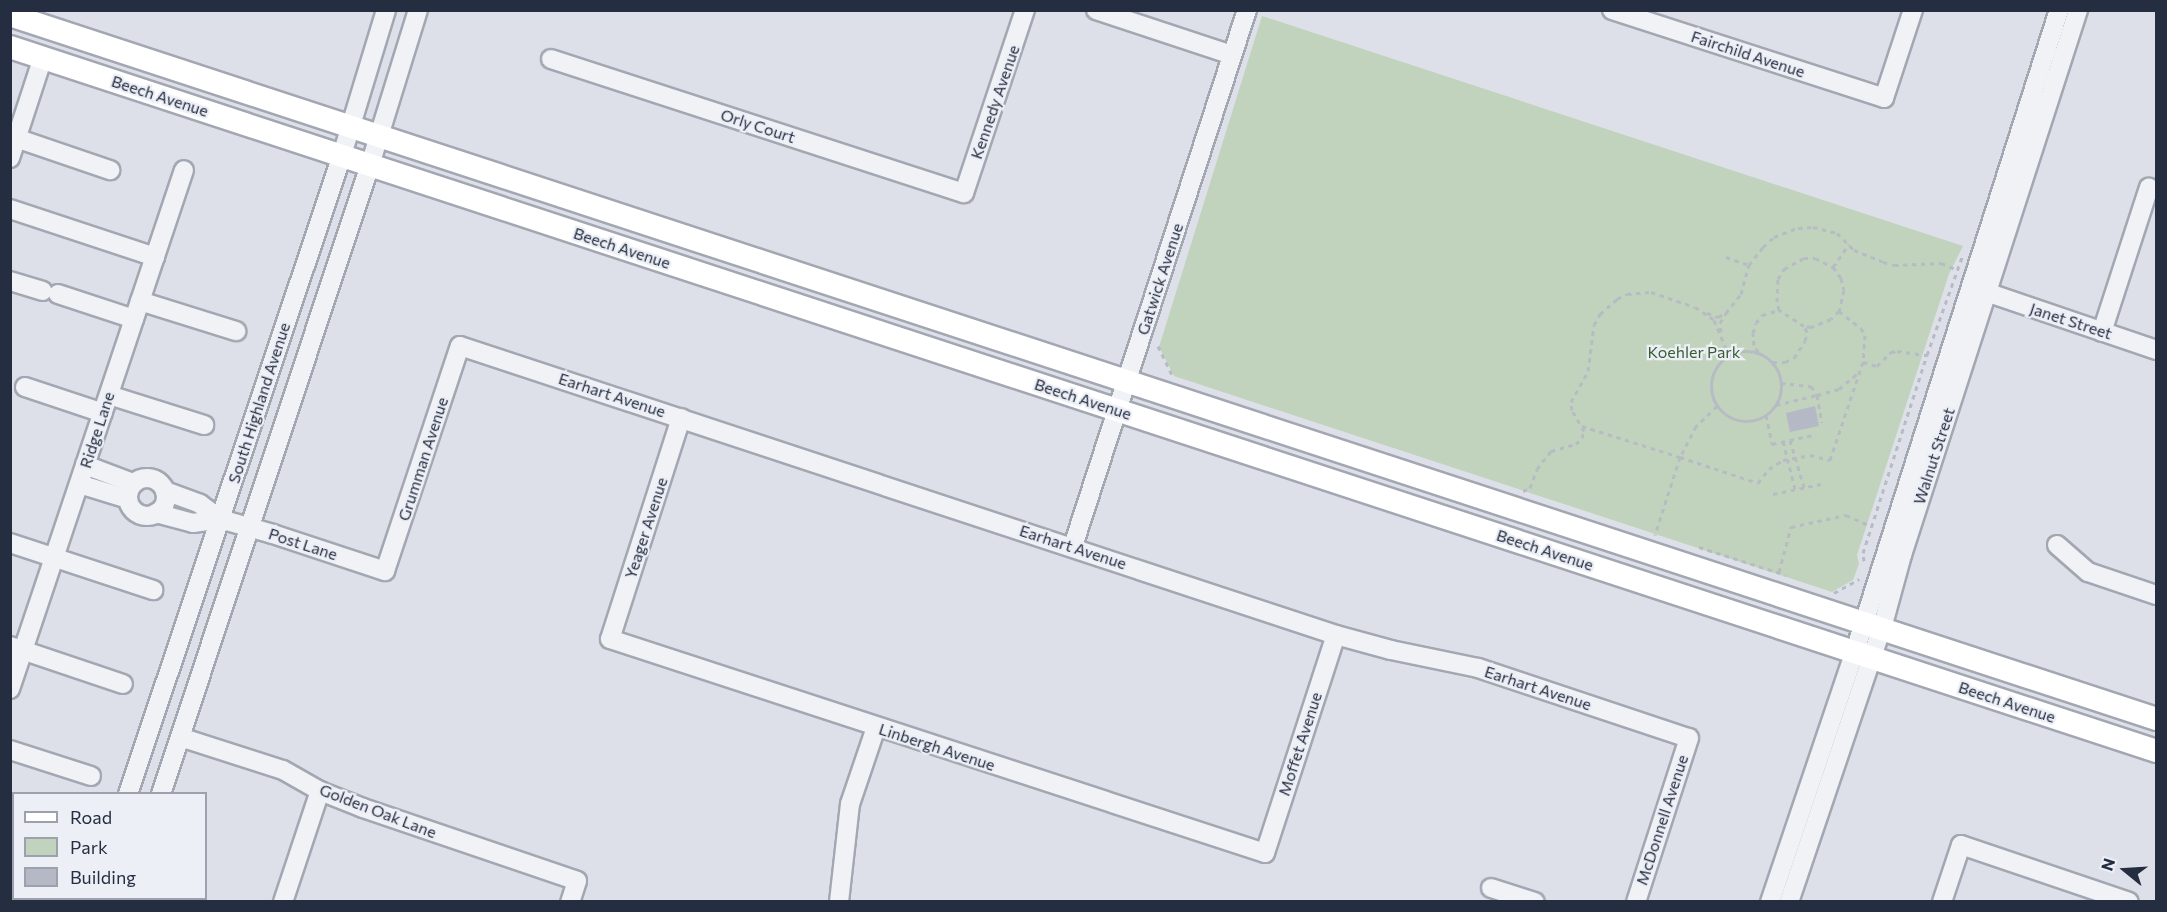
<!DOCTYPE html>
<html>
<head>
<meta charset="utf-8">
<style>
  body { margin:0 }
  #map { position:relative; width:2167px; height:912px; overflow:hidden; background:#dde0e8; font-family:Commissioner,sans-serif }
  div>[style] { position:absolute }
  [style*='--x'] { left:calc(var(--x)*1px); top:calc(var(--y)*1px); width:calc(var(--w)*1px); rotate:calc(var(--a)*1deg) }
  .green>* { inset:0; background:#c1d3bd }
  .building>* { inset:0; background:#b4b9c5 }
  .path>* { height:3px; margin-top:-1.5px; transform-origin:0; background:repeating-linear-gradient(90deg,#b7bbc3 0 4.5px,transparent 0 9px) }
  .path>.ring { margin:-1.5px; padding:0; box-sizing:content-box; background:none; border:3px solid #b7bbc3; border-radius:50% }
  .roads { filter:drop-shadow(2px 0 #a2a7b2) drop-shadow(-2px 0 #a2a7b2) drop-shadow(0 2px #a2a7b2) drop-shadow(0 -2px #a2a7b2) }
  .minor>* { height:18px; margin:-9px; padding:0 9px; transform-origin:9px; border-radius:9px; background:#f0f2f6 }
  .minor>.ring { margin:-9px; padding:0; box-sizing:content-box; background:none; border:18px solid #f0f2f6; border-radius:50% }
  .major>* { height:22px; margin:-11px; padding:0 11px; transform-origin:11px; border-radius:11px; background:#fff }
  span { translate:-50% -50%; white-space:nowrap; text-align:center; line-height:1.15; -webkit-text-stroke:4.5px #eceff6; paint-order:stroke }
  .street-label { font-size:16px; color:#252d40 }
  .park-label { font-size:16px; color:#365d31 }
  .frame { position:absolute; inset:0; border:12px solid #252d40; pointer-events:none }
  .legend { position:absolute; left:12px; top:792px; width:195px; height:108px; box-sizing:border-box; background:#eceff6; border:2px solid #9ca1ad; margin:0; padding:8px 10px; list-style:none; font-size:18px; color:#252d40 }
  .legend li { display:flex; align-items:center; gap:12px; height:30px }
  .legend b { width:30px; border:2px solid #9ca1ad }
  .north { position:absolute; left:2095px; top:840px; width:60px; height:60px; -webkit-text-stroke:4px #eceff6; paint-order:stroke; rotate:288deg; font-size:16px; font-weight:700; line-height:24px; text-align:center; color:#252d40 }
  .north::after { content:''; display:block; margin:auto; width:21px; height:27px; background:#252d40; clip-path:polygon(50% 0,100% 100%,50% 72%,0 100%) }
</style>
</head>
<body>
<div id="map">
  <div class="green">
    <i style="clip-path:polygon(1262px 16px,1963px 246px,1949px 274px,1857px 555px,1859px 564px,1853px 580px,1832px 592px,1174px 376px,1159px 347px)"></i>
  </div>
  <div class="building">
    <i style="clip-path:polygon(1815px 406px,1819px 426px,1790px 432px,1786px 413px)"></i>
  </div>
  <div class="path">
    <i style="--x:1726;--y:257;--w:24;--a:19"></i>
    <i style="--x:1804;--y:258;--w:11;--a:0"></i>
    <i style="--x:1815;--y:258;--w:20;--a:27"></i>
    <i style="--x:1833;--y:267;--w:14;--a:54"></i>
    <i style="--x:1841;--y:278;--w:12;--a:76"></i>
    <i style="--x:1844;--y:290;--w:22;--a:103"></i>
    <i style="--x:1839;--y:311;--w:11;--a:135"></i>
    <i style="--x:1831;--y:319;--w:22;--a:158"></i>
    <i style="--x:1811;--y:327;--w:7;--a:-172"></i>
    <i style="--x:1804;--y:326;--w:30;--a:-147"></i>
    <i style="--x:1779;--y:310;--w:8;--a:-104"></i>
    <i style="--x:1777;--y:302;--w:23;--a:-88"></i>
    <i style="--x:1778;--y:279;--w:12;--a:-59"></i>
    <i style="--x:1784;--y:269;--w:23;--a:-29"></i>
    <i style="--x:1833;--y:267;--w:28;--a:-55"></i>
    <i style="--x:1839;--y:311;--w:28;--a:38"></i>
    <i style="--x:1861;--y:328;--w:8;--a:60"></i>
    <i style="--x:1865;--y:335;--w:27;--a:94"></i>
    <i style="--x:1707;--y:313;--w:12;--a:20"></i>
    <i style="--x:1718;--y:317;--w:9;--a:-27"></i>
    <i style="--x:1726;--y:313;--w:24;--a:-52"></i>
    <i style="--x:1741;--y:294;--w:30;--a:-75"></i>
    <i style="--x:1749;--y:265;--w:23;--a:-52"></i>
    <i style="--x:1763;--y:247;--w:15;--a:-42"></i>
    <i style="--x:1774;--y:237;--w:26;--a:-21"></i>
    <i style="--x:1798;--y:228;--w:15;--a:-4"></i>
    <i style="--x:1813;--y:227;--w:25;--a:14"></i>
    <i style="--x:1837;--y:233;--w:24;--a:45"></i>
    <i style="--x:1854;--y:250;--w:31;--a:22"></i>
    <i style="--x:1883;--y:262;--w:11;--a:15"></i>
    <i style="--x:1894;--y:265;--w:47;--a:-2.4"></i>
    <i style="--x:1941;--y:263;--w:15;--a:23"></i>
    <i style="--x:1721;--y:332;--w:9;--a:-96"></i>
    <i style="--x:1720;--y:323;--w:12;--a:-59"></i>
    <i style="--x:1158;--y:346;--w:34;--a:64"></i>
    <i class="ring" style="left:1711px;top:351px;width:67px;height:67px"></i>
    <i style="--x:1758;--y:352;--w:8;--a:-120"></i>
    <i style="--x:1754;--y:345;--w:12;--a:-95"></i>
    <i style="--x:1753;--y:333;--w:10;--a:-73"></i>
    <i style="--x:1756;--y:323;--w:10;--a:-53"></i>
    <i style="--x:1762;--y:315;--w:18;--a:-16"></i>
    <i style="--x:1773;--y:362;--w:12;--a:0"></i>
    <i style="--x:1785;--y:362;--w:10;--a:-24"></i>
    <i style="--x:1794;--y:358;--w:20;--a:-57"></i>
    <i style="--x:1805;--y:341;--w:9;--a:-77"></i>
    <i style="--x:1807;--y:332;--w:7;--a:-117"></i>
    <i style="--x:1781;--y:383;--w:30;--a:6"></i>
    <i style="--x:1811;--y:386;--w:11;--a:56"></i>
    <i style="--x:1817;--y:395;--w:23;--a:-15"></i>
    <i style="--x:1839;--y:389;--w:23;--a:-40"></i>
    <i style="--x:1776;--y:405;--w:42;--a:-13.7"></i>
    <i style="--x:1817;--y:395;--w:28;--a:80"></i>
    <i style="--x:1717;--y:406;--w:29;--a:136"></i>
    <i style="--x:1696;--y:426;--w:35;--a:117"></i>
    <i style="--x:1680;--y:457;--w:82;--a:18.4"></i>
    <i style="--x:1758;--y:483;--w:18;--a:-52"></i>
    <i style="--x:1769;--y:469;--w:17;--a:-33"></i>
    <i style="--x:1783;--y:460;--w:27;--a:-10"></i>
    <i style="--x:1810;--y:455;--w:21;--a:14"></i>
    <i style="--x:1830;--y:460;--w:103;--a:-71.4"></i>
    <i style="--x:1863;--y:362;--w:15;--a:16"></i>
    <i style="--x:1877;--y:366;--w:20;--a:-45"></i>
    <i style="--x:1891;--y:352;--w:6;--a:-9"></i>
    <i style="--x:1897;--y:351;--w:30;--a:8"></i>
    <i style="--x:1927;--y:355;--w:104;--a:-70.3"></i>
    <i style="--x:1766;--y:415;--w:30;--a:78"></i>
    <i style="--x:1772;--y:444;--w:42;--a:-12.4"></i>
    <i style="--x:1582;--y:426;--w:103;--a:17.6"></i>
    <i style="--x:1680;--y:457;--w:82;--a:107.8"></i>
    <i style="--x:1790;--y:440;--w:49;--a:73.4"></i>
    <i style="--x:1783;--y:441;--w:49;--a:76"></i>
    <i style="--x:1523;--y:491;--w:8;--a:-23"></i>
    <i style="--x:1530;--y:488;--w:20;--a:-70"></i>
    <i style="--x:1537;--y:469;--w:23;--a:-52"></i>
    <i style="--x:1551;--y:451;--w:26;--a:-16"></i>
    <i style="--x:1576;--y:444;--w:8;--a:-45"></i>
    <i style="--x:1582;--y:438;--w:7;--a:-74"></i>
    <i style="--x:1584;--y:431;--w:24;--a:-120"></i>
    <i style="--x:1572;--y:410;--w:8;--a:-97"></i>
    <i style="--x:1571;--y:402;--w:35;--a:-61"></i>
    <i style="--x:1588;--y:371;--w:46;--a:-82.6"></i>
    <i style="--x:1594;--y:325;--w:13;--a:-61"></i>
    <i style="--x:1600;--y:314;--w:23;--a:-41"></i>
    <i style="--x:1617;--y:299;--w:11;--a:-27"></i>
    <i style="--x:1627;--y:294;--w:24;--a:-5"></i>
    <i style="--x:1651;--y:292;--w:46;--a:18.8"></i>
    <i style="--x:1695;--y:307;--w:23;--a:34"></i>
    <i style="--x:1714;--y:320;--w:39;--a:67"></i>
    <i style="--x:1773;--y:494;--w:49;--a:-11.8"></i>
    <i style="--x:1699;--y:547;--w:91;--a:17.8"></i>
    <i style="--x:1864;--y:561;--w:8;--a:-97"></i>
    <i style="--x:1863;--y:553;--w:208;--a:-72.1"></i>
    <i style="--x:1779;--y:572;--w:47;--a:-75.1"></i>
    <i style="--x:1791;--y:527;--w:56;--a:-12.3"></i>
    <i style="--x:1846;--y:515;--w:27;--a:24"></i>
    <i style="--x:1834;--y:593;--w:29;--a:-29"></i>
  </div>
  <div class="roads">
    <div class="minor">
      <i style="--x:1096;--y:10;--w:143;--a:18.3"></i>
      <i style="--x:1612;--y:10;--w:286;--a:17.9"></i>
      <i style="--x:1884;--y:98;--w:93;--a:-71.8"></i>
      <i style="--x:551;--y:59;--w:434;--a:18"></i>
      <i style="--x:964;--y:193;--w:193;--a:-71.6"></i>
      <i style="--x:10;--y:136;--w:106;--a:18.8"></i>
      <i style="--x:10;--y:158;--w:106;--a:-71.9"></i>
      <i style="--x:10;--y:209;--w:153;--a:18.3"></i>
      <i style="--x:10;--y:281;--w:34;--a:17"></i>
      <i style="--x:1986;--y:292;--w:180;--a:18.8"></i>
      <i style="--x:58;--y:294;--w:80;--a:18.2"></i>
      <i style="--x:140;--y:301;--w:101;--a:17.4"></i>
      <i style="--x:2102;--y:332;--w:152;--a:-72"></i>
      <i style="--x:25;--y:387;--w:82;--a:18.4"></i>
      <i style="--x:109;--y:395;--w:100;--a:17.5"></i>
      <i style="--x:681;--y:418;--w:232;--a:107.8"></i>
      <i style="--x:610;--y:639;--w:689;--a:18.09"></i>
      <i style="--x:1265;--y:853;--w:229;--a:-72"></i>
      <i style="--x:85;--y:465;--w:51;--a:20.6"></i>
      <i class="ring" style="left:128px;top:478px;width:20px;height:20px"></i>
      <i style="--x:79;--y:484;--w:51;--a:17"></i>
      <i style="--x:165;--y:491;--w:37;--a:20"></i>
      <i style="--x:200;--y:504;--w:25;--a:37"></i>
      <i style="--x:156;--y:513;--w:38;--a:15"></i>
      <i style="--x:193;--y:523;--w:27;--a:-8"></i>
      <i style="--x:220;--y:519;--w:55;--a:15.8"></i>
      <i style="--x:273;--y:534;--w:118;--a:18.3"></i>
      <i style="--x:385;--y:571;--w:237;--a:-71.6"></i>
      <i style="--x:460;--y:346;--w:922;--a:18.26"></i>
      <i style="--x:1336;--y:635;--w:57;--a:15.3"></i>
      <i style="--x:1391;--y:650;--w:89;--a:11.7"></i>
      <i style="--x:1478;--y:668;--w:222;--a:18.4"></i>
      <i style="--x:1689;--y:738;--w:172;--a:107.9"></i>
      <i style="--x:10;--y:543;--w:151;--a:18.2"></i>
      <i style="--x:2057;--y:545;--w:41;--a:41.1"></i>
      <i style="--x:2088;--y:572;--w:72;--a:18.7"></i>
      <i style="--x:1073;--y:546;--w:564;--a:-72.02"></i>
      <i style="--x:10;--y:646;--w:119;--a:18.6"></i>
      <i style="--x:10;--y:689;--w:547;--a:-71.47"></i>
      <i style="--x:180;--y:737;--w:108;--a:17.8"></i>
      <i style="--x:283;--y:770;--w:43;--a:29.6"></i>
      <i style="--x:320;--y:791;--w:46;--a:21.6"></i>
      <i style="--x:363;--y:808;--w:226;--a:18.8"></i>
      <i style="--x:577;--y:881;--w:22;--a:108"></i>
      <i style="--x:10;--y:750;--w:85;--a:17.8"></i>
      <i style="--x:128;--y:794;--w:674;--a:-71.48"></i>
      <i style="--x:342;--y:155;--w:152;--a:-73.1"></i>
      <i style="--x:161;--y:794;--w:663;--a:-71.62"></i>
      <i style="--x:370;--y:165;--w:162;--a:-72.8"></i>
      <i style="--x:10;--y:854;--w:4;--a:14"></i>
      <i style="--x:1491;--y:888;--w:46;--a:17.7"></i>
      <i style="--x:92;--y:902;--w:4;--a:-76"></i>
      <i style="--x:125;--y:902;--w:4;--a:-76"></i>
      <i style="--x:283;--y:902;--w:117;--a:-71.6"></i>
      <i style="--x:839;--y:902;--w:99;--a:-83.6"></i>
      <i style="--x:850;--y:804;--w:81;--a:-71.3"></i>
      <i style="--x:1770;--y:902;--w:265;--a:-71.3"></i>
      <i style="--x:1855;--y:651;--w:673;--a:-72.35"></i>
      <i style="--x:1789;--y:902;--w:289;--a:-71.3"></i>
      <i style="--x:1882;--y:628;--w:76;--a:-74.7"></i>
      <i style="--x:1902;--y:555;--w:573;--a:-72.1"></i>
      <i style="--x:1942;--y:902;--w:60;--a:-71.6"></i>
      <i style="--x:1961;--y:845;--w:177;--a:18.7"></i>
    </div>
    <div class="major">
      <i style="--x:10;--y:15;--w:2259;--a:18.16"></i>
      <i style="--x:10;--y:47;--w:2259;--a:18.16"></i>
    </div>
  </div>
  <div class="street-label">
    <span style="left:1748px;top:54px;rotate:18deg">Fairchild Avenue</span>
    <span style="left:160px;top:96px;rotate:18deg">Beech Avenue</span>
    <span style="left:995px;top:102px;rotate:-71deg">Kennedy Avenue</span>
    <span style="left:758px;top:126px;rotate:18deg">Orly Court</span>
    <span style="left:622px;top:248px;rotate:18deg">Beech Avenue</span>
    <span style="left:1160px;top:279px;rotate:-72deg">Gatwick Avenue</span>
    <span style="left:2071px;top:321px;rotate:18deg">Janet Street</span>
    <span style="left:612px;top:395px;rotate:18deg">Earhart Avenue</span>
    <span style="left:1083px;top:399px;rotate:18deg">Beech Avenue</span>
    <span style="left:259px;top:403px;rotate:-72deg">South Highland Avenue</span>
    <span style="left:97px;top:430px;rotate:-72deg">Ridge Lane</span>
    <span style="left:1934px;top:456px;rotate:-72deg">Walnut Street</span>
    <span style="left:423px;top:459px;rotate:-72deg">Grumman Avenue</span>
    <span style="left:646px;top:528px;rotate:-72deg">Yeager Avenue</span>
    <span style="left:303px;top:544px;rotate:18deg">Post Lane</span>
    <span style="left:1073px;top:547px;rotate:18deg">Earhart Avenue</span>
    <span style="left:1545px;top:550px;rotate:18deg">Beech Avenue</span>
    <span style="left:1538px;top:688px;rotate:18deg">Earhart Avenue</span>
    <span style="left:2007px;top:702px;rotate:18deg">Beech Avenue</span>
    <span style="left:1300px;top:744px;rotate:-72deg">Moffet Avenue</span>
    <span style="left:937px;top:747px;rotate:18deg">Linbergh Avenue</span>
    <span style="left:378px;top:811px;rotate:21deg">Golden Oak Lane</span>
    <span style="left:1662px;top:820px;rotate:-72deg">McDonnell Avenue</span>
  </div>
  <div class="park-label">
    <span style="left:1694px;top:352px">Koehler Park</span>
  </div>
  <div class="frame"></div>
  <ul class="legend">
  <li><b style="height:8px;background:#fff"></b>Road</li>
  <li><b style="height:16px;background:#c1d3bd"></b>Park</li>
  <li><b style="height:16px;background:#b4b9c5"></b>Building</li>
  </ul>
  <div class="north">N</div>
</div>
</body>
</html>
